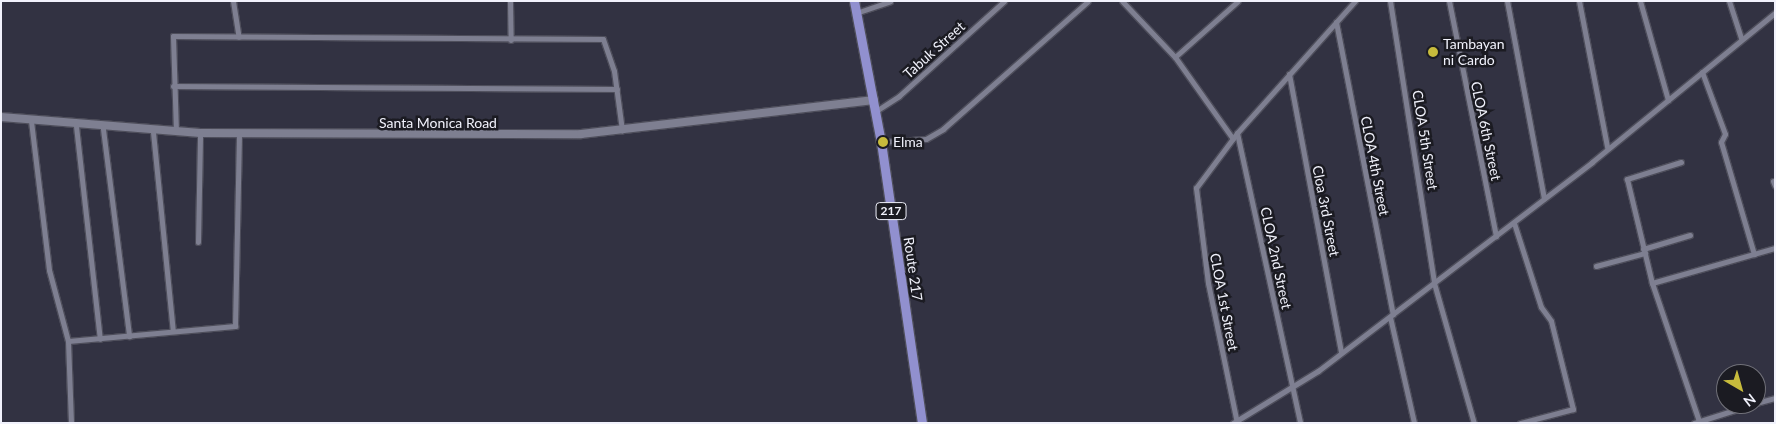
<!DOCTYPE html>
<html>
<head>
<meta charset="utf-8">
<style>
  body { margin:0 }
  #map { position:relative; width:1776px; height:424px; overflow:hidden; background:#323242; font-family:Lato,sans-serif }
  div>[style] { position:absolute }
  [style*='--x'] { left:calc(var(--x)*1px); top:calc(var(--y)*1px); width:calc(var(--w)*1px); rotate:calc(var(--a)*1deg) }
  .roads { filter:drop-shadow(1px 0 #4e4e5b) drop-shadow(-1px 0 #4e4e5b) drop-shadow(0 1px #4e4e5b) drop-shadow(0 -1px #4e4e5b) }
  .street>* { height:5px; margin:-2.5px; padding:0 2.5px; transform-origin:2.5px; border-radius:2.5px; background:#7e7f91 }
  .secondary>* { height:8px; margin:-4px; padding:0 4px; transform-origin:4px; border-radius:4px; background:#7e7f91 }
  .primary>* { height:9px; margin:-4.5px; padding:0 4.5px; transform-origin:4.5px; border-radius:4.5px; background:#9190cf }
  .dots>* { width:14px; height:14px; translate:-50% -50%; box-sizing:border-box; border:2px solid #1b1b22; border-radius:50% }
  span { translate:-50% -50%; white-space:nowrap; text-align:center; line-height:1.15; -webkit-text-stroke:5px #1b1b22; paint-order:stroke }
  .shield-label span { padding:1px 4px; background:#1b1b22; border:1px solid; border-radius:4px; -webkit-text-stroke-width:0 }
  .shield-label { font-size:12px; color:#f1f2fc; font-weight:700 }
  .poi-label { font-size:14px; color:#f1f2fc }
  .left { translate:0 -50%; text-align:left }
  .street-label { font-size:14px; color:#f1f2fc }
  .frame { position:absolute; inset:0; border:2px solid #f1f2fc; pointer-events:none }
  .north { position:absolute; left:1716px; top:364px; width:50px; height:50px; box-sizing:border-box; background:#1b1b22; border:1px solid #717179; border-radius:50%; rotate:142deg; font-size:14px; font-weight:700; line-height:20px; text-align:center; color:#f1f2fc }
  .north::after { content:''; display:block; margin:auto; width:18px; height:22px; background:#c7bb3c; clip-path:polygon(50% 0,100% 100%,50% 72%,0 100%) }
</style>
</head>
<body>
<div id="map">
  <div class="roads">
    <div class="street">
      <i style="--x:233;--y:1;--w:36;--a:81"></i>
      <i style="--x:510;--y:1;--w:39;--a:89"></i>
      <i style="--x:1122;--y:1;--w:77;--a:46.6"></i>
      <i style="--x:1175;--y:57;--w:100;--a:54.7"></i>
      <i style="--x:1390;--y:1;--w:285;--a:81.1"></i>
      <i style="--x:1434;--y:283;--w:146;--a:74.1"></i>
      <i style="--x:1449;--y:1;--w:240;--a:78.7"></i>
      <i style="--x:1507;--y:1;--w:201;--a:79.4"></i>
      <i style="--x:1579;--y:1;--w:149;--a:79.1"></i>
      <i style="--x:1640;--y:1;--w:103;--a:74.2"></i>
      <i style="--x:1729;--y:1;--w:40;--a:72"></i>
      <i style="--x:856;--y:13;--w:36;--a:-19"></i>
      <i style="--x:1336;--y:22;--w:298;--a:79"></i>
      <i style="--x:1175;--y:57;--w:84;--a:-41.6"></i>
      <i style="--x:1702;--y:72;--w:66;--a:69.6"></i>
      <i style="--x:1725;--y:134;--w:9;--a:117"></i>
      <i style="--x:1721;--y:142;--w:117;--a:73.6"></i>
      <i style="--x:1289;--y:74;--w:283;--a:79.4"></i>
      <i style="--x:173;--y:86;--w:444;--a:0.4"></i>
      <i style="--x:876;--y:111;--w:27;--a:-33"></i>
      <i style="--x:899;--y:96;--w:142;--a:-42.1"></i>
      <i style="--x:31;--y:121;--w:150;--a:83.1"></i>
      <i style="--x:49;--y:270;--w:73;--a:75"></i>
      <i style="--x:68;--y:341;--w:82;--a:87.9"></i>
      <i style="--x:76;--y:126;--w:214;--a:83.6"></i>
      <i style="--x:103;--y:129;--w:209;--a:82.8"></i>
      <i style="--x:153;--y:132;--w:200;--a:84.3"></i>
      <i style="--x:176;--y:132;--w:96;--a:-91.8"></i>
      <i style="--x:173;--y:36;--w:430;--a:0.4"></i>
      <i style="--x:603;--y:39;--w:34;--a:71"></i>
      <i style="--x:614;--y:71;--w:60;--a:82.3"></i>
      <i style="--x:1237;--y:133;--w:297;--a:77.7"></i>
      <i style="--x:881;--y:142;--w:45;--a:-3.8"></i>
      <i style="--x:926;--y:139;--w:20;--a:-30"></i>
      <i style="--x:943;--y:129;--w:193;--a:-41.4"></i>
      <i style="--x:1681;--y:162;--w:57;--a:162.5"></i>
      <i style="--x:1627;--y:179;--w:107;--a:76.5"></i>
      <i style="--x:1652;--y:283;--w:128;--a:-15.9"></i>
      <i style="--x:1773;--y:181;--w:5;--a:68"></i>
      <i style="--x:1514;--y:223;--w:88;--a:72.2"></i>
      <i style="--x:1541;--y:307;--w:17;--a:54"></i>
      <i style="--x:1551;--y:321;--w:91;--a:76"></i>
      <i style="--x:1573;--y:409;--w:55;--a:165.2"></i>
      <i style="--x:198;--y:242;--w:109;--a:-88.9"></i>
      <i style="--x:1643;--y:249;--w:49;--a:-16.6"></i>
      <i style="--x:1596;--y:266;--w:51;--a:-14.9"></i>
      <i style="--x:1652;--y:283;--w:146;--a:71.2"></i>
      <i style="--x:1390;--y:317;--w:109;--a:77.2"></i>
      <i style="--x:68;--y:341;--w:168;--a:-5.1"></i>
      <i style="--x:235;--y:326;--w:192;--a:-88.8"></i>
      <i style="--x:1756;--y:403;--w:20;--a:-15"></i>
      <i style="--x:1233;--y:423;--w:100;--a:-31.5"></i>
      <i style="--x:1318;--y:371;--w:345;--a:-37.3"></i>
      <i style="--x:1592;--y:162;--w:236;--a:-39.2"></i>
      <i style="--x:1237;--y:423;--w:143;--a:-101.7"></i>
      <i style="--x:1208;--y:283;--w:96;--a:-97.2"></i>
      <i style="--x:1196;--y:188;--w:69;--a:-53.3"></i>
      <i style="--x:1237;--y:133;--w:177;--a:-48.2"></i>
      <i style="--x:1694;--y:423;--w:63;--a:-17.6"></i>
    </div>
    <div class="secondary">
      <i style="--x:1;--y:117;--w:200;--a:4.6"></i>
      <i style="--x:200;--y:133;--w:381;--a:0.2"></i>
      <i style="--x:581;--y:134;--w:295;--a:-6.6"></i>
    </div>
    <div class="primary">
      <i style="--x:854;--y:1;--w:144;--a:79.2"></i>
      <i style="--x:881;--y:142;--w:284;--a:81.7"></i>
    </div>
  </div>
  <div class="dots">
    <i style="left:1433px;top:52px;background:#c7bb3c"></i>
    <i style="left:883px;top:142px;background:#c7bb3c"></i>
  </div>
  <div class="shield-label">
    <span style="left:891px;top:211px">217</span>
  </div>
  <div class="poi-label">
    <span class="left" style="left:1443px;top:52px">Tambayan<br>ni Cardo</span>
    <span class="left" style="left:893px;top:142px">Elma</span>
  </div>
  <div class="street-label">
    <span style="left:934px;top:50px;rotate:-42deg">Tabuk Street</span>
    <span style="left:438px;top:123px">Santa Monica Road</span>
    <span style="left:1486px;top:131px;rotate:78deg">CLOA 6th Street</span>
    <span style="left:1425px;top:140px;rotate:81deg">CLOA 5th Street</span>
    <span style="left:1375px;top:166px;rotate:79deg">CLOA 4th Street</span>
    <span style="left:1326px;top:211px;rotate:79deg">Cloa 3rd Street</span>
    <span style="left:1276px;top:258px;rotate:78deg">CLOA 2nd Street</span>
    <span style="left:913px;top:269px;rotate:82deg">Route 217</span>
    <span style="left:1224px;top:302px;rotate:79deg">CLOA 1st Street</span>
  </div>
  <div class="frame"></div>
  <div class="north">N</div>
</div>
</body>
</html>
